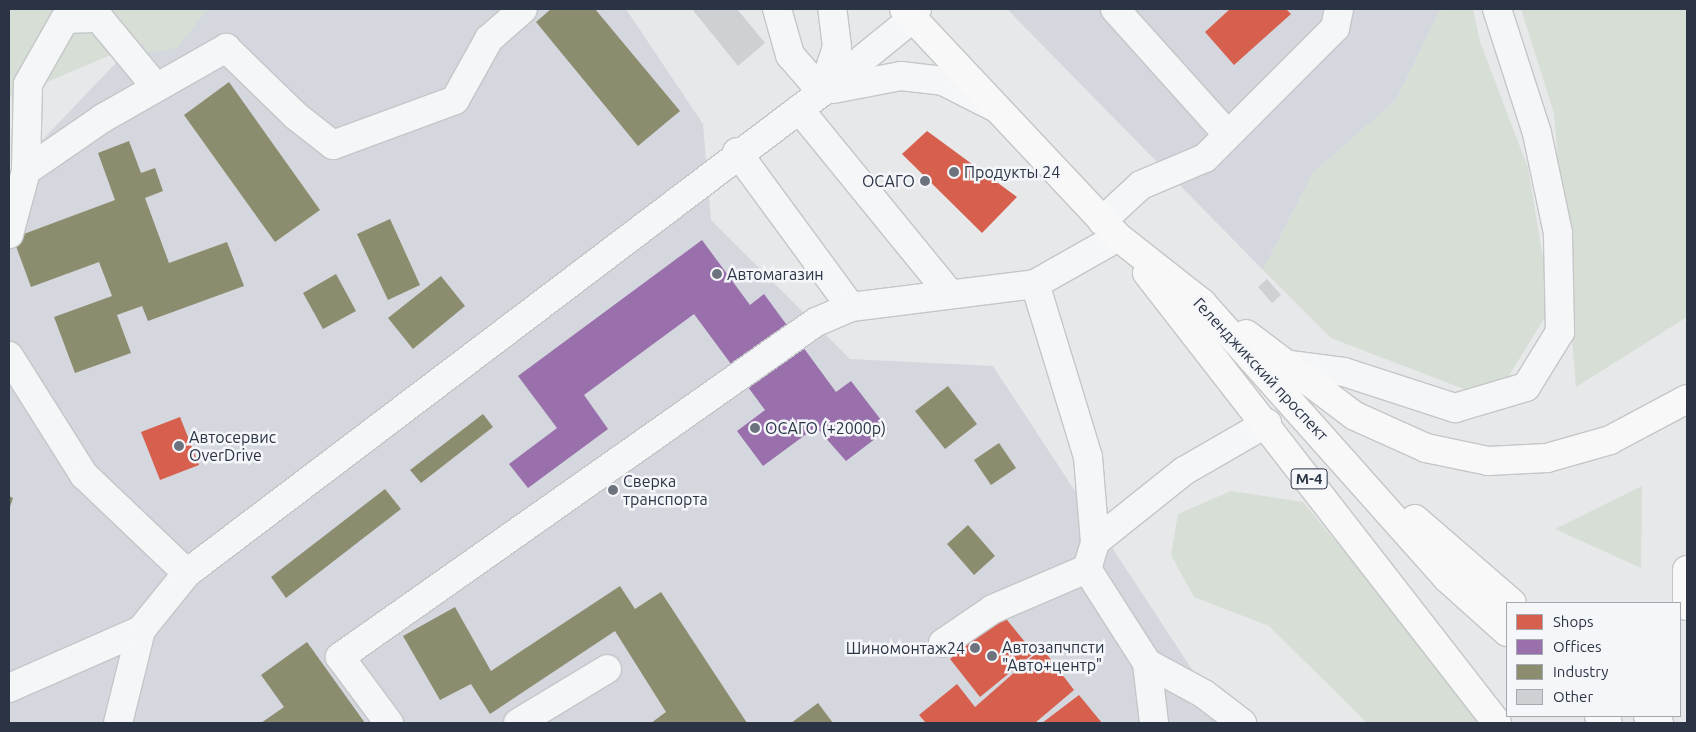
<!DOCTYPE html>
<html>
<head>
<meta charset="utf-8">
<style>
  body { margin:0 }
  #map { position:relative; width:1696px; height:732px; overflow:hidden; background:#e6e8ea; font-family:Ubuntu,sans-serif }
  div>[style] { position:absolute }
  [style*='--x'] { left:calc(var(--x)*1px); top:calc(var(--y)*1px); width:calc(var(--w)*1px); rotate:calc(var(--a)*1deg) }
  .built>* { inset:0; background:#d4d7dd }
  .green>* { inset:0; background:#d6ded6 }
  .shops>* { inset:0; background:#d6604d }
  .offices>* { inset:0; background:#9970ab }
  .industry>* { inset:0; background:#8c8c6e }
  .building>* { inset:0; background:#ced0d3 }
  .roads { filter:drop-shadow(1px 0 #c4c6c8) drop-shadow(-1px 0 #c4c6c8) drop-shadow(0 1px #c4c6c8) drop-shadow(0 -1px #c4c6c8) }
  .minor>* { height:28px; margin:-14px; padding:0 14px; transform-origin:14px; border-radius:14px; background:#f5f6f7 }
  .major>* { height:28px; margin:-14px; padding:0 14px; transform-origin:14px; border-radius:14px; background:#f8f8f8 }
  .dots>* { width:14px; height:14px; translate:-50% -50%; box-sizing:border-box; border:2px solid #f4f6f9; border-radius:50% }
  span { translate:-50% -50%; white-space:nowrap; text-align:center; line-height:1.15; -webkit-text-stroke:5px #f4f6f9; paint-order:stroke }
  .shield-label span { padding:1px 4px; background:#f4f6f9; border:1px solid; border-radius:4px; -webkit-text-stroke-width:0 }
  .shield-label { font-size:15px; color:#2b3445; font-weight:700 }
  .poi-label { font-size:16px; color:#2b3445 }
  .left { translate:0 -50%; text-align:left }
  .right { translate:-100% -50%; text-align:right }
  .street-label { font-size:16px; color:#2b3445 }
  .frame { position:absolute; inset:0; border:10px solid #2b3445; pointer-events:none }
  .legend { position:absolute; left:1506px; top:602px; width:175px; height:115px; box-sizing:border-box; background:#f4f6f9; border:1px solid #a4a8b1; margin:0; padding:6px 9px; list-style:none; font-size:15px; color:#2b3445 }
  .legend li { display:flex; align-items:center; gap:10px; height:25px }
  .legend b { width:25px; border:1px solid #a4a8b1 }
</style>
</head>
<body>
<div id="map">
  <div class="built">
    <i style="clip-path:polygon(177px 9px,626px 9px,703px 124px,711px 220px,850px 359px,993px 366px,1191px 668px,1244px 723px,9px 723px,9px 175px,133px 45px)"></i>
    <i style="clip-path:polygon(1007px 9px,1441px 9px,1396px 100px,1313px 173px,1263px 270px)"></i>
  </div>
  <div class="green">
    <i style="clip-path:polygon(9px 9px,208px 9px,177px 48px,143px 54px,145px 43px,124px 60px,132px 46px,9px 98px)"></i>
    <i style="clip-path:polygon(1441px 9px,1473px 9px,1480px 42px,1528px 168px,1551px 307px,1507px 379px,1469px 391px,1331px 338px,1263px 270px,1313px 173px,1396px 100px)"></i>
    <i style="clip-path:polygon(1521px 9px,1687px 9px,1687px 317px,1576px 387px,1554px 113px)"></i>
    <i style="clip-path:polygon(1642px 486px,1641px 568px,1555px 529px)"></i>
    <i style="clip-path:polygon(1231px 491px,1303px 502px,1487px 723px,1367px 723px,1269px 626px,1194px 597px,1171px 555px,1178px 514px)"></i>
  </div>
  <div class="shops">
    <i style="clip-path:polygon(1230px 9px,1286px 9px,1291px 14px,1234px 65px,1205px 32px)"></i>
    <i style="clip-path:polygon(927px 131px,1017px 197px,982px 233px,902px 154px)"></i>
    <i style="clip-path:polygon(180px 417px,199px 465px,160px 480px,141px 432px)"></i>
    <i style="clip-path:polygon(1003px 615px,1034px 653px,980px 697px,950px 659px)"></i>
    <i style="clip-path:polygon(1042px 648px,1074px 690px,1035px 723px,926px 723px,919px 715px,957px 684px,975px 707px)"></i>
    <i style="clip-path:polygon(1079px 695px,1102px 723px,1042px 723px)"></i>
  </div>
  <div class="offices">
    <i style="clip-path:polygon(702px 240px,750px 305px,764px 294px,836px 392px,851px 381px,888px 429px,846px 461px,816px 427px,763px 466px,737px 431px,765px 410px,694px 314px,584px 395px,608px 429px,528px 488px,509px 464px,557px 428px,518px 376px)"></i>
  </div>
  <div class="industry">
    <i style="clip-path:polygon(551px 9px,595px 9px,680px 111px,638px 146px,536px 22px)"></i>
    <i style="clip-path:polygon(229px 82px,320px 210px,275px 242px,184px 115px)"></i>
    <i style="clip-path:polygon(129px 141px,141px 173px,155px 168px,163px 191px,145px 198px,169px 263px,227px 242px,244px 286px,148px 321px,142px 306px,117px 315px,131px 353px,75px 373px,54px 317px,112px 296px,99px 262px,31px 287px,13px 238px,115px 200px,98px 153px)"></i>
    <i style="clip-path:polygon(390px 219px,420px 285px,388px 300px,357px 234px)"></i>
    <i style="clip-path:polygon(336px 274px,356px 311px,323px 329px,303px 293px)"></i>
    <i style="clip-path:polygon(441px 276px,465px 306px,413px 349px,388px 318px)"></i>
    <i style="clip-path:polygon(948px 386px,977px 424px,945px 449px,915px 411px)"></i>
    <i style="clip-path:polygon(483px 414px,493px 427px,421px 483px,410px 470px)"></i>
    <i style="clip-path:polygon(999px 443px,1016px 468px,991px 485px,974px 460px)"></i>
    <i style="clip-path:polygon(385px 489px,401px 509px,286px 598px,271px 577px)"></i>
    <i style="clip-path:polygon(9px 496px,13px 498px,9px 510px)"></i>
    <i style="clip-path:polygon(968px 525px,995px 556px,974px 575px,947px 544px)"></i>
    <i style="clip-path:polygon(620px 586px,635px 609px,661px 592px,747px 723px,651px 723px,666px 712px,615px 631px,490px 714px,471px 684px,440px 700px,403px 636px,455px 607px,491px 671px)"></i>
    <i style="clip-path:polygon(307px 642px,365px 723px,261px 723px,284px 707px,261px 675px)"></i>
    <i style="clip-path:polygon(818px 703px,833px 723px,791px 723px)"></i>
  </div>
  <div class="building">
    <i style="clip-path:polygon(692px 9px,737px 9px,765px 43px,738px 66px)"></i>
    <i style="clip-path:polygon(1267px 279px,1281px 295px,1272px 303px,1258px 287px)"></i>
  </div>
  <div class="roads">
    <div class="minor">
      <i style="--x:777;--y:9;--w:48;--a:74.2"></i>
      <i style="--x:790;--y:55;--w:49;--a:49.1"></i>
      <i style="--x:1115;--y:9;--w:169;--a:48.1"></i>
      <i style="--x:833;--y:89;--w:69;--a:-10.8"></i>
      <i style="--x:901;--y:76;--w:42;--a:6.8"></i>
      <i style="--x:943;--y:81;--w:57;--a:27"></i>
      <i style="--x:822;--y:92;--w:47;--a:-71.6"></i>
      <i style="--x:837;--y:47;--w:38;--a:-97"></i>
      <i style="--x:799;--y:109;--w:236;--a:50.8"></i>
      <i style="--x:737;--y:152;--w:192;--a:53.7"></i>
      <i style="--x:26;--y:171;--w:87;--a:-88.7"></i>
      <i style="--x:28;--y:84;--w:75;--a:-60.4"></i>
      <i style="--x:65;--y:19;--w:34;--a:-2"></i>
      <i style="--x:99;--y:18;--w:89;--a:50.4"></i>
      <i style="--x:1102;--y:221;--w:53;--a:-42.7"></i>
      <i style="--x:1141;--y:185;--w:69;--a:-22.9"></i>
      <i style="--x:1205;--y:158;--w:184;--a:-45"></i>
      <i style="--x:1335;--y:28;--w:19;--a:-78"></i>
      <i style="--x:9;--y:234;--w:65;--a:-74.9"></i>
      <i style="--x:26;--y:171;--w:93;--a:-34.5"></i>
      <i style="--x:103;--y:118;--w:142;--a:-29.6"></i>
      <i style="--x:226;--y:48;--w:98;--a:44.2"></i>
      <i style="--x:296;--y:116;--w:47;--a:38.1"></i>
      <i style="--x:333;--y:145;--w:130;--a:-20.2"></i>
      <i style="--x:455;--y:100;--w:70;--a:-60.9"></i>
      <i style="--x:489;--y:39;--w:45;--a:-41.4"></i>
      <i style="--x:9;--y:356;--w:141;--a:57.8"></i>
      <i style="--x:84;--y:475;--w:142;--a:43.6"></i>
      <i style="--x:1290;--y:365;--w:54;--a:7.4"></i>
      <i style="--x:1344;--y:372;--w:117;--a:18"></i>
      <i style="--x:1455;--y:408;--w:74;--a:-16.5"></i>
      <i style="--x:1526;--y:387;--w:65;--a:-58.3"></i>
      <i style="--x:1560;--y:332;--w:99;--a:-91.2"></i>
      <i style="--x:1558;--y:233;--w:102;--a:-101.9"></i>
      <i style="--x:1537;--y:133;--w:130;--a:-107.9"></i>
      <i style="--x:1095;--y:542;--w:114;--a:-38.6"></i>
      <i style="--x:1184;--y:471;--w:96;--a:-30"></i>
      <i style="--x:1087;--y:569;--w:112;--a:57.4"></i>
      <i style="--x:1147;--y:663;--w:60;--a:83.3"></i>
      <i style="--x:943;--y:643;--w:60;--a:-34.2"></i>
      <i style="--x:993;--y:609;--w:102;--a:-23.1"></i>
      <i style="--x:1087;--y:569;--w:28;--a:-73"></i>
      <i style="--x:1095;--y:542;--w:85;--a:-94.7"></i>
      <i style="--x:1088;--y:457;--w:181;--a:-107"></i>
      <i style="--x:1147;--y:663;--w:65;--a:28.5"></i>
      <i style="--x:1204;--y:694;--w:48;--a:37.3"></i>
      <i style="--x:9;--y:688;--w:144;--a:-23.7"></i>
      <i style="--x:118;--y:723;--w:96;--a:-76.1"></i>
      <i style="--x:141;--y:630;--w:73;--a:-51.1"></i>
      <i style="--x:187;--y:573;--w:797;--a:-37.14"></i>
      <i style="--x:822;--y:92;--w:117;--a:-39.1"></i>
      <i style="--x:913;--y:18;--w:10;--a:-66"></i>
      <i style="--x:389;--y:723;--w:82;--a:-126.6"></i>
      <i style="--x:340;--y:657;--w:582;--a:-35.14"></i>
      <i style="--x:816;--y:322;--w:38;--a:-23"></i>
      <i style="--x:851;--y:307;--w:185;--a:-7.1"></i>
      <i style="--x:1035;--y:284;--w:95;--a:-29.5"></i>
      <i style="--x:518;--y:723;--w:104;--a:-31.2"></i>
    </div>
    <div class="major">
      <i style="--x:904;--y:9;--w:313;--a:46.8"></i>
      <i style="--x:1118;--y:237;--w:107;--a:38.2"></i>
      <i style="--x:1202;--y:303;--w:368;--a:48.3"></i>
      <i style="--x:1447;--y:578;--w:81;--a:42"></i>
      <i style="--x:1147;--y:273;--w:570;--a:52.13"></i>
      <i style="--x:1246;--y:334;--w:136;--a:37"></i>
      <i style="--x:1355;--y:416;--w:78;--a:24.3"></i>
      <i style="--x:1426;--y:448;--w:63;--a:11.8"></i>
      <i style="--x:1488;--y:461;--w:59;--a:-2.9"></i>
      <i style="--x:1547;--y:458;--w:66;--a:-15.9"></i>
      <i style="--x:1610;--y:440;--w:87;--a:-28"></i>
      <i style="--x:1415;--y:519;--w:128;--a:40.9"></i>
      <i style="--x:1687;--y:570;--w:36;--a:90"></i>
      <i style="--x:1599;--y:716;--w:11;--a:38"></i>
      <i style="--x:1648;--y:716;--w:13;--a:32"></i>
    </div>
  </div>
  <div class="dots">
    <i style="left:954px;top:172px;background:#6c737f"></i>
    <i style="left:925px;top:181px;background:#6c737f"></i>
    <i style="left:717px;top:274px;background:#6c737f"></i>
    <i style="left:755px;top:428px;background:#6c737f"></i>
    <i style="left:179px;top:446px;background:#6c737f"></i>
    <i style="left:613px;top:490px;background:#6c737f"></i>
    <i style="left:975px;top:648px;background:#6c737f"></i>
    <i style="left:992px;top:656px;background:#6c737f"></i>
  </div>
  <div class="shield-label">
    <span style="left:1309px;top:479px">М-4</span>
  </div>
  <div class="poi-label">
    <span class="left" style="left:964px;top:172px">Продукты 24</span>
    <span class="right" style="left:915px;top:181px">ОСАГО</span>
    <span class="left" style="left:727px;top:274px">Автомагазин</span>
    <span class="left" style="left:765px;top:428px">ОСАГО (+2000р)</span>
    <span class="left" style="left:189px;top:446px">Автосервис<br>OverDrive</span>
    <span class="left" style="left:623px;top:490px">Сверка<br>транспорта</span>
    <span class="left" style="left:1002px;top:656px">Автозапчпсти<br>"Авто+центр"</span>
    <span class="right" style="left:965px;top:648px">Шиномонтаж24</span>
  </div>
  <div class="street-label">
    <span style="left:1261px;top:369px;rotate:47deg">Геленджикский проспект</span>
  </div>
  <div class="frame"></div>
  <ul class="legend">
  <li><b style="height:14px;background:#d6604d"></b>Shops</li>
  <li><b style="height:14px;background:#9970ab"></b>Offices</li>
  <li><b style="height:14px;background:#8c8c6e"></b>Industry</li>
  <li><b style="height:14px;background:#ced0d3"></b>Other</li>
  </ul>
</div>
</body>
</html>
